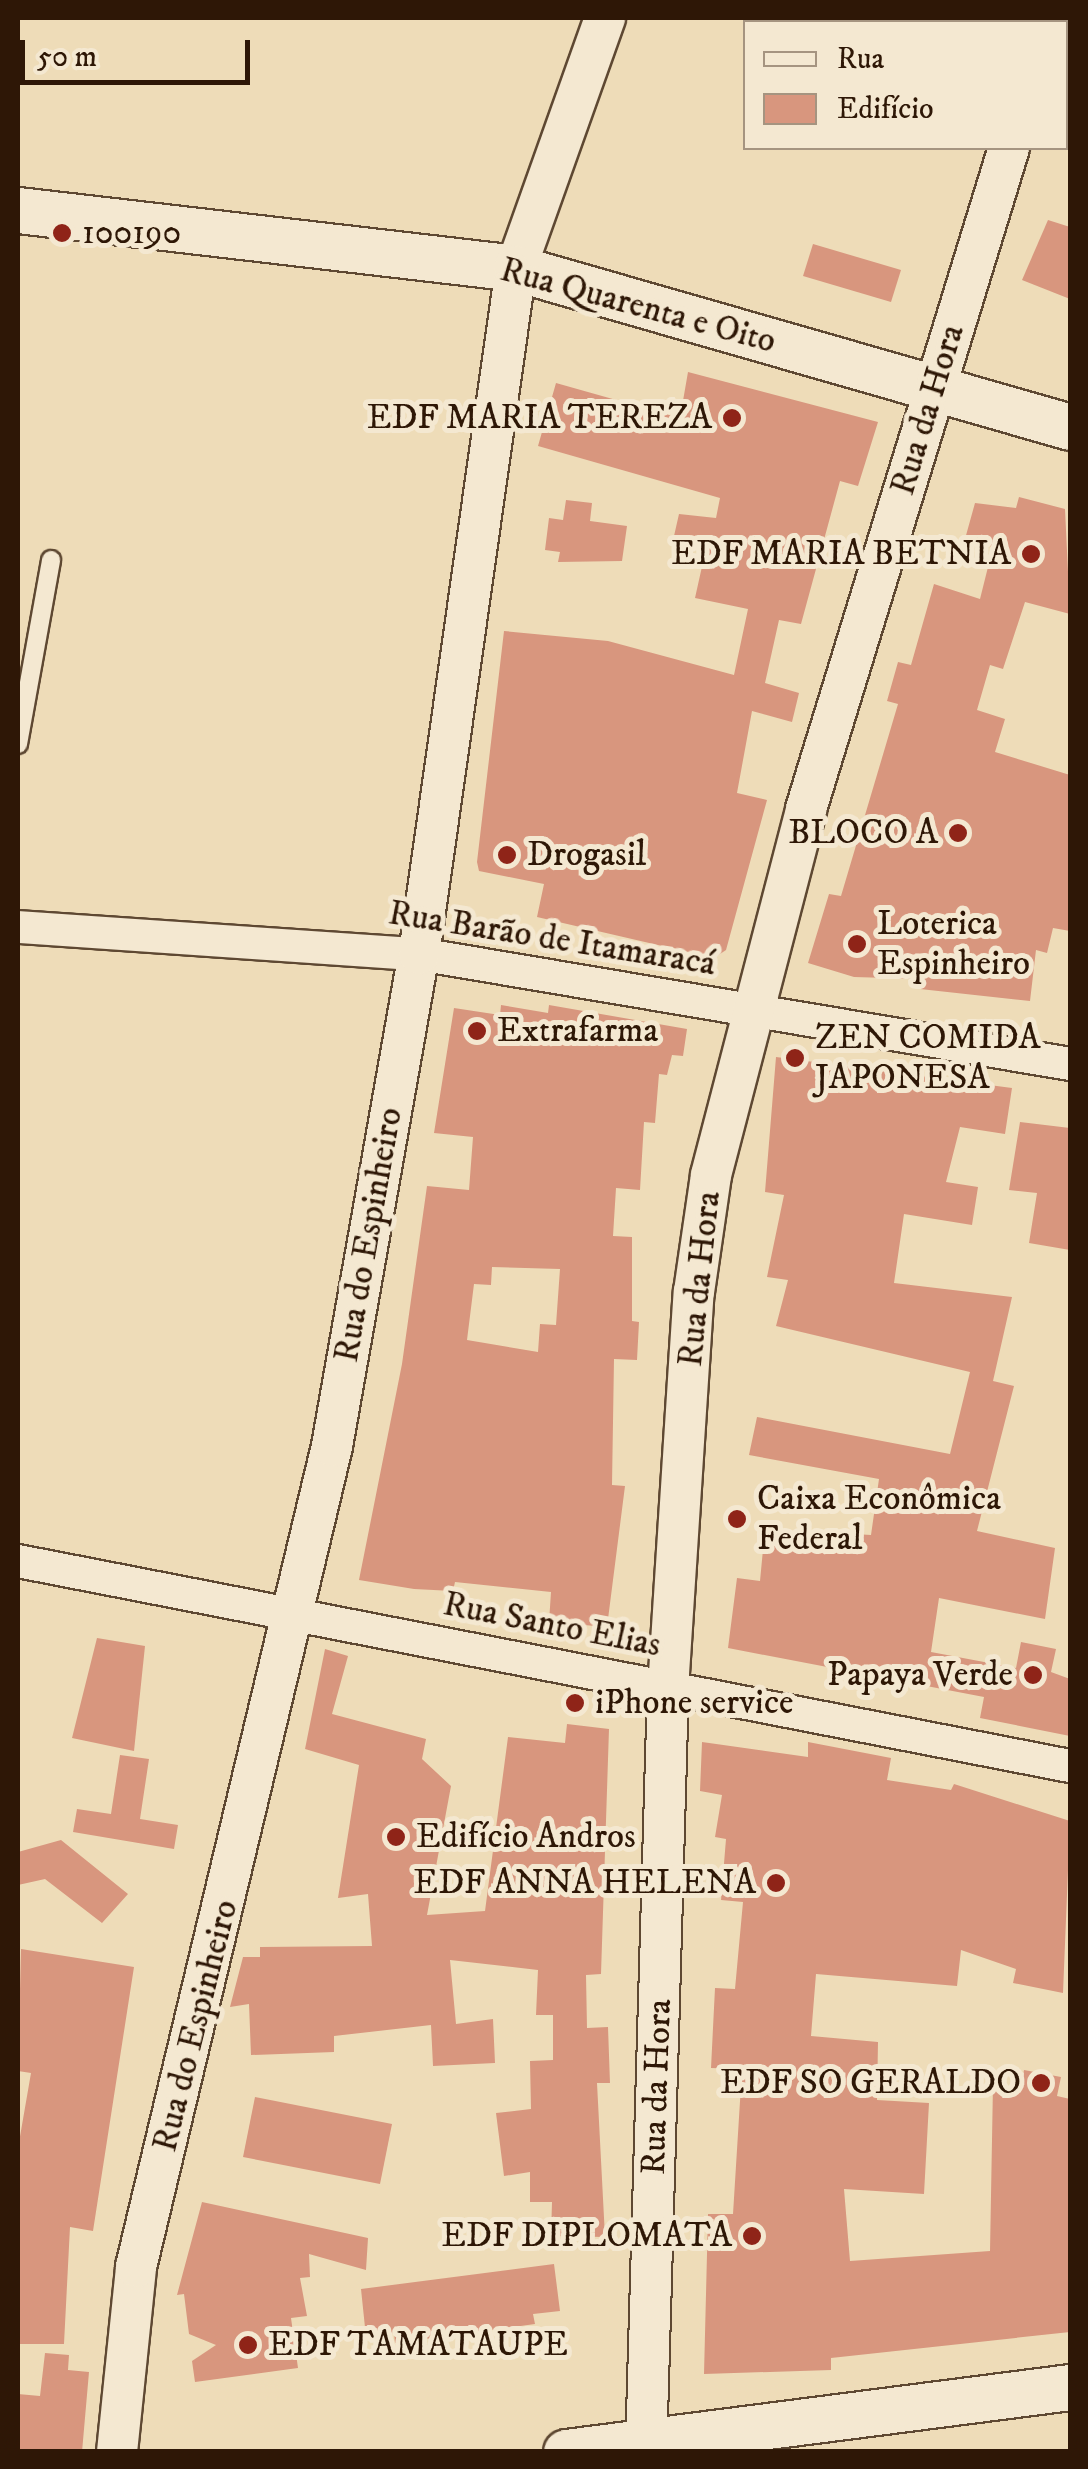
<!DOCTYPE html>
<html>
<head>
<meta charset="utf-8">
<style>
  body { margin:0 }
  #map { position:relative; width:1088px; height:2469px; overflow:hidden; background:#eedcb8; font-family:"IM FELL DW Pica",serif }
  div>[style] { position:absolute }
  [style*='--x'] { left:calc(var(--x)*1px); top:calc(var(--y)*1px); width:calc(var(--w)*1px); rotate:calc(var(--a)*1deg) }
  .building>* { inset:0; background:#d8967e }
  .roads { filter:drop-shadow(2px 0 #5e4832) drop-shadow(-2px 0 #5e4832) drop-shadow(0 2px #5e4832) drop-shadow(0 -2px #5e4832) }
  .service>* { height:18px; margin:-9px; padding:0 9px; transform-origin:9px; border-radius:9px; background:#f4e8d1 }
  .minor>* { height:32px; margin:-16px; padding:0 16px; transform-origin:16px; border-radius:16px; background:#f4e8d1 }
  .tertiary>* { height:40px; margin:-20px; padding:0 20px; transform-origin:20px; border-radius:20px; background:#f4e8d1 }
  .secondary>* { height:45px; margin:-22.5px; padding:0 22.5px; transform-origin:22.5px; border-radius:22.5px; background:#f4e8d1 }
  .dots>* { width:28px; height:28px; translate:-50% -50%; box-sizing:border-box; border:5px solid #f4e8d1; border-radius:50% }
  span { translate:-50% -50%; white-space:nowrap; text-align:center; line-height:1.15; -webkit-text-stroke:10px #f4e8d1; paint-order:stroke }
  .poi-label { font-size:35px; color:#2e1706 }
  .left { translate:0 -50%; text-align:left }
  .right { translate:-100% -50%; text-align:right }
  .street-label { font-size:35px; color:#2e1706 }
  .frame { position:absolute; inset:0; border:20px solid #2e1706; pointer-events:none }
  .legend { position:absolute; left:743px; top:20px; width:325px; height:130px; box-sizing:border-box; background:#f4e8d1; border:2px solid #a59480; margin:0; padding:12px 18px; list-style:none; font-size:30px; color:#2e1706 }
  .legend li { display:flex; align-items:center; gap:20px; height:50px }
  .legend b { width:50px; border:2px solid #a59480 }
  .scale { position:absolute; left:20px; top:40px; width:230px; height:45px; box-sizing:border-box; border:5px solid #2e1706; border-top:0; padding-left:12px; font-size:30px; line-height:35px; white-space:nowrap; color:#2e1706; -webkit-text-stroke:8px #f4e8d1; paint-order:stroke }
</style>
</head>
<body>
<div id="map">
  <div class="building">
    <i style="clip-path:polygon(1048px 220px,1070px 227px,1070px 299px,1022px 280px)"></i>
    <i style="clip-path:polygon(813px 244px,901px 270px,891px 302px,803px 276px)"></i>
    <i style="clip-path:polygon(688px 372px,878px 422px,858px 486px,840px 481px,801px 624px,779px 620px,765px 683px,799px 693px,792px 722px,752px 711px,737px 793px,767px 800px,726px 950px,714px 958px,537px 917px,544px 884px,479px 871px,477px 862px,504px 631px,608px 641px,734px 675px,748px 609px,695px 598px,707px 544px,674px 536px,679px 514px,716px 518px,720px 498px,538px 446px,556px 383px,680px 418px)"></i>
    <i style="clip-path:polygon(1019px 497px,1065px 509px,1070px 614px,1025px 602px,1003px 669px,990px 665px,977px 710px,1005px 719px,995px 752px,1070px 775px,1070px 931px,1053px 928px,1047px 953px,1036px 950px,1030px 1001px,920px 989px,922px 979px,854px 977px,808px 963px,829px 894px,841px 896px,898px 704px,887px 701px,898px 662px,911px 665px,934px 584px,980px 599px,993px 547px,965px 539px,975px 503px,1016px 508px)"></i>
    <i style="clip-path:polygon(566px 500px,592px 503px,590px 521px,627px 526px,622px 561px,558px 562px,560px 552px,545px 550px,549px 518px,563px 520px)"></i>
    <i style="clip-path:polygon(evenodd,501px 1005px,548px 1013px,549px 1005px,687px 1029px,683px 1056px,672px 1055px,667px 1075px,659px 1074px,655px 1123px,644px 1122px,640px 1190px,616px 1188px,613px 1236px,632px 1237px,632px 1321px,639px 1322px,637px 1360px,614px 1359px,612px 1485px,625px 1486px,607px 1627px,549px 1622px,551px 1592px,455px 1582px,453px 1591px,414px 1589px,359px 1580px,402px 1364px,427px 1186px,469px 1190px,473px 1137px,434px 1133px,454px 1008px,500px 1015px,501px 1005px,492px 1267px,560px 1269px,556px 1325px,540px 1324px,538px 1352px,467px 1340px,474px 1284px,491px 1285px,492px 1267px)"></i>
    <i style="clip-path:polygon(776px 1057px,1012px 1088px,1005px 1134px,960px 1127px,946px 1182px,978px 1187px,972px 1225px,904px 1214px,894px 1283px,1012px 1297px,993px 1381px,1014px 1386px,977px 1531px,1055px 1548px,1045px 1619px,939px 1598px,931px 1652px,1016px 1668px,1021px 1642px,1056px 1649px,1051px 1672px,1070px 1679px,1070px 1736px,980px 1718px,984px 1697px,728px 1648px,737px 1578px,760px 1581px,764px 1539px,854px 1543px,854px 1534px,871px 1535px,879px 1479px,749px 1455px,757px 1417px,950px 1454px,970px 1372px,776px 1326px,788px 1280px,767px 1277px,784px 1195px,765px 1192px)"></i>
    <i style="clip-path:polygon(1020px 1122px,1070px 1128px,1070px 1250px,1029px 1243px,1037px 1193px,1009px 1190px)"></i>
    <i style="clip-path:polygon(97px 1638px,145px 1646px,134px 1751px,72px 1738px)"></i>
    <i style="clip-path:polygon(325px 1649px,348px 1656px,332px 1714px,426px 1739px,422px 1759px,451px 1786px,427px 1915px,485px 1911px,508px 1737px,565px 1743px,567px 1724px,609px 1729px,601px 1974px,586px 1975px,587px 2028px,608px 2027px,610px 2083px,597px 2083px,605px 2237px,551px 2236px,552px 2202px,530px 2202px,530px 2172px,504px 2176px,496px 2113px,531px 2109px,530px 2061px,553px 2060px,553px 2015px,536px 2015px,538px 1970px,450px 1960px,456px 2024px,493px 2019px,495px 2063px,433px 2066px,431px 2025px,334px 2036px,334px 2052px,251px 2055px,249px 2004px,230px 2007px,243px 1957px,260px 1957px,260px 1947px,372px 1946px,368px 1894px,338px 1898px,359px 1765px,305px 1749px)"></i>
    <i style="clip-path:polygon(702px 1742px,808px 1757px,808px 1742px,891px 1758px,887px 1780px,951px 1790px,954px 1784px,1070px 1821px,1063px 1993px,1013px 1983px,1016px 1969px,961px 1950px,957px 1986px,816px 1974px,811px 2036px,878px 2042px,877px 2100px,929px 2103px,924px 2194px,844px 2189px,850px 2261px,990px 2251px,993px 2084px,1020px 2090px,1024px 2070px,1061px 2077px,1057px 2096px,1070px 2099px,1070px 2332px,831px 2358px,831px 2370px,704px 2374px,708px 2214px,733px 2214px,742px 2069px,711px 2068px,715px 1988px,735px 1989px,743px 1902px,721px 1900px,726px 1839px,715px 1837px,722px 1795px,700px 1791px)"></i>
    <i style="clip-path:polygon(120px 1755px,149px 1759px,140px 1819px,178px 1825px,174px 1849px,73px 1832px,77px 1809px,111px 1814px)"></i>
    <i style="clip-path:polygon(61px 1840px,128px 1894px,102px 1923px,45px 1879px,18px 1885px,18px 1852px)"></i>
    <i style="clip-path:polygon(21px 1949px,134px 1967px,93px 2231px,70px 2227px,64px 2344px,18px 2344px,18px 2148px,31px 2073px,18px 2071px)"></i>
    <i style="clip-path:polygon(255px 2097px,392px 2124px,380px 2184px,243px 2157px)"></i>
    <i style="clip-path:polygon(202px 2202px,368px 2238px,366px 2270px,309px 2254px,310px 2277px,300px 2278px,307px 2316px,291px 2318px,298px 2368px,195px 2382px,192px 2361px,216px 2345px,189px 2334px,184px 2294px,177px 2295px)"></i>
    <i style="clip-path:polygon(554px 2264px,560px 2311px,533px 2314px,535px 2324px,395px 2343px,394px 2333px,366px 2337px,361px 2289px)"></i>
    <i style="clip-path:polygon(45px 2353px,69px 2355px,68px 2370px,89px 2372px,82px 2452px,18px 2452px,18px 2394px,40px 2396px)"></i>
  </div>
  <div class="roads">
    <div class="service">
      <i style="--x:18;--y:744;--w:187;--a:-79.8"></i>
    </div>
    <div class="minor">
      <i style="--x:18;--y:927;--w:402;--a:3.9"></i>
      <i style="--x:419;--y:954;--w:660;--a:9.59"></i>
      <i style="--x:18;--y:1561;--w:1072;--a:11.03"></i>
    </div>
    <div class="tertiary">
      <i style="--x:1049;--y:22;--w:4;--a:-63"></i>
      <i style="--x:117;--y:2452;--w:186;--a:-84.1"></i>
      <i style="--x:136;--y:2267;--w:844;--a:-76.57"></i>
      <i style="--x:332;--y:1446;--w:500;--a:-80"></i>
      <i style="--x:419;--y:954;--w:693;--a:-81.95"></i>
      <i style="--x:516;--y:268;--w:265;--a:-70.4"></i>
      <i style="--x:646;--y:2452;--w:763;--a:-88.35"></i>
      <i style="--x:668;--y:1689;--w:398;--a:-86.3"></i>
      <i style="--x:694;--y:1292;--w:118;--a:-81.7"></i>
      <i style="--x:711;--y:1175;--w:378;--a:-75.4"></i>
      <i style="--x:806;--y:809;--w:691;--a:-72.93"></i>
    </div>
    <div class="secondary">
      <i style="--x:18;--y:210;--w:501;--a:6.64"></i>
      <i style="--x:516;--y:268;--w:576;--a:16.01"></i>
      <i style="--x:566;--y:2452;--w:508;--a:-7.35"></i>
    </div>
  </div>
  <div class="dots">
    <i style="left:62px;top:233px;background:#8f2418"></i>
    <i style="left:732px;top:418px;background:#8f2418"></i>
    <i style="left:1031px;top:554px;background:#8f2418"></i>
    <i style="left:958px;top:833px;background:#8f2418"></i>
    <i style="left:507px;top:855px;background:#8f2418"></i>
    <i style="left:857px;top:944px;background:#8f2418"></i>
    <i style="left:477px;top:1031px;background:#8f2418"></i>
    <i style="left:795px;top:1058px;background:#8f2418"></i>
    <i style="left:737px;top:1519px;background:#8f2418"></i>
    <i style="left:1033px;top:1675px;background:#8f2418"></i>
    <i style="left:575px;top:1703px;background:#8f2418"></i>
    <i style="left:396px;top:1837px;background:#8f2418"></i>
    <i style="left:776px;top:1883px;background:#8f2418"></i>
    <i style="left:1041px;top:2083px;background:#8f2418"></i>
    <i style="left:752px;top:2236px;background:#8f2418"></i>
    <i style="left:248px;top:2345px;background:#8f2418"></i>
  </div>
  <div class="poi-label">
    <span class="left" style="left:82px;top:233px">100190</span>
    <span class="right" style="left:712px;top:418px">EDF MARIA TEREZA</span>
    <span class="right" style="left:1011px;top:554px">EDF MARIA BETNIA</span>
    <span class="right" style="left:938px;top:833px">BLOCO A</span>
    <span class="left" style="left:527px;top:855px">Drogasil</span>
    <span class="left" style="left:877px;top:944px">Loterica<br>Espinheiro</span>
    <span class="left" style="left:497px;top:1031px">Extrafarma</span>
    <span class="left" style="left:815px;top:1058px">ZEN COMIDA<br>JAPONESA</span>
    <span class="left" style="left:757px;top:1519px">Caixa Econômica<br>Federal</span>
    <span class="right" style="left:1013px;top:1675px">Papaya Verde</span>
    <span class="left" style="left:595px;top:1703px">iPhone service</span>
    <span class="left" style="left:416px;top:1837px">Edifício Andros</span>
    <span class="right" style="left:756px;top:1883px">EDF ANNA HELENA</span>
    <span class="right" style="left:1021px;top:2083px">EDF SO GERALDO</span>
    <span class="right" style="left:732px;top:2236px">EDF DIPLOMATA</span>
    <span class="left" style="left:268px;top:2345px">EDF TAMATAUPE</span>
  </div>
  <div class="street-label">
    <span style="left:638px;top:306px;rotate:15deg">Rua Quarenta e Oito</span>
    <span style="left:928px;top:410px;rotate:-73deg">Rua da Hora</span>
    <span style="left:552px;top:939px;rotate:9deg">Rua Barão de Itamaracá</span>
    <span style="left:369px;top:1235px;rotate:-80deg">Rua do Espinheiro</span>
    <span style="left:700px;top:1279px;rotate:-84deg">Rua da Hora</span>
    <span style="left:552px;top:1625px;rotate:11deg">Rua Santo Elias</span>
    <span style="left:196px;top:2026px;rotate:-76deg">Rua do Espinheiro</span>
    <span style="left:657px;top:2087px;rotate:-88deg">Rua da Hora</span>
  </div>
  <div class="frame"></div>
  <ul class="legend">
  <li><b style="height:12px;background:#f4e8d1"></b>Rua</li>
  <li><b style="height:28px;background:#d8967e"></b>Edifício</li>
  </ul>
  <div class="scale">50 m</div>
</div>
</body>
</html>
